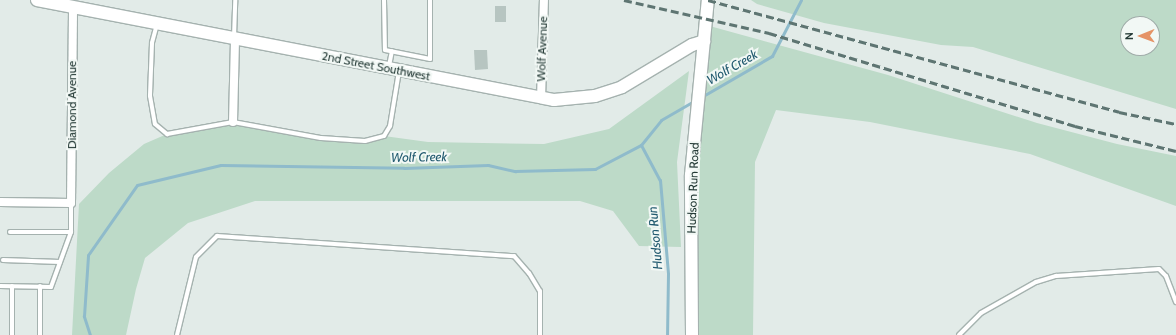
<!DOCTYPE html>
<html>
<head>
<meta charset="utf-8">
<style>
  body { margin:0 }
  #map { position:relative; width:1176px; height:335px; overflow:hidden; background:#e2ebe8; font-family:Cabin,sans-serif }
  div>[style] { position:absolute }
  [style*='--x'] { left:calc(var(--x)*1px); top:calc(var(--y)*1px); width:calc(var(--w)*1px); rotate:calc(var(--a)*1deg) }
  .green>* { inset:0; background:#bddac8 }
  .stream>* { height:3px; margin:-1.5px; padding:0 1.5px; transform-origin:1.5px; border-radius:1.5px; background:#8fbbcb }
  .building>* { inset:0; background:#b7c5c1 }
  .roads { filter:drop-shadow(1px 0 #a5b2af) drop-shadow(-1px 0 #a5b2af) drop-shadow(0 1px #a5b2af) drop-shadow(0 -1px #a5b2af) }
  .lane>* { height:4px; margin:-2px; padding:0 2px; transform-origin:2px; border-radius:2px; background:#fff }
  .street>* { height:8px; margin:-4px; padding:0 4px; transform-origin:4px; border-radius:4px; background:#fff }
  .secondary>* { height:12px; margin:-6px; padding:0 6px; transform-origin:6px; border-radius:6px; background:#fff }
  .rail>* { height:3px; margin-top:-1.5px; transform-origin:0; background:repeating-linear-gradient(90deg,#5e7572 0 8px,transparent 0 12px) }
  span { translate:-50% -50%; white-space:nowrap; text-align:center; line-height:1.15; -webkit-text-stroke:4px #f2f8f5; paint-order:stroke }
  .street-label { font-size:12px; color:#243a36 }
  .water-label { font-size:13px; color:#235b70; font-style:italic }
  .north { position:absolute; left:1120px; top:16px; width:40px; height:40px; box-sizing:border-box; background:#f2f8f5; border:1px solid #a0aca9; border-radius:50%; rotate:269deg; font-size:11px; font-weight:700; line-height:16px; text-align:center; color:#243a36 }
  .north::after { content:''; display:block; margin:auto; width:14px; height:18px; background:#e59366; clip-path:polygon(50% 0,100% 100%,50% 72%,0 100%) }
</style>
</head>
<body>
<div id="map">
  <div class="green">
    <i style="clip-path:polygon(evenodd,751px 0,1176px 0,1176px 109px,973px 47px,941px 45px,824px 23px,757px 4px,751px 0,1128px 24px,1152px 24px,1152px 48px,1128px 48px,1128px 24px)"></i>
    <i style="clip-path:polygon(706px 25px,888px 75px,1037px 123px,1117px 144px,1176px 156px,1176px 206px,1030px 154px,870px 122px,776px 110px,755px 162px,753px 335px,692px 335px,691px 197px)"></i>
    <i style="clip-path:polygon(689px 71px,677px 162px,681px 247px,639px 246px,613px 211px,580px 201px,255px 201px,188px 223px,145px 258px,136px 289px,126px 335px,72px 335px,79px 204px,109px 173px,144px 144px,167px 134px,233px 122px,321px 138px,365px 140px,384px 136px,428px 142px,544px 144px,609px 129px)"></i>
  </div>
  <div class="stream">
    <i style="--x:703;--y:96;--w:80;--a:-30.1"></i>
    <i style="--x:772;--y:56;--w:63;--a:-62.6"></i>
    <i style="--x:641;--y:145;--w:40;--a:62"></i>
    <i style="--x:660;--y:180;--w:94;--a:85.1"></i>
    <i style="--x:668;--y:274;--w:61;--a:90.9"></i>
    <i style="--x:90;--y:335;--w:20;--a:-108"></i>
    <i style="--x:84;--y:316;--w:61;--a:-86.2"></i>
    <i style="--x:88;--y:255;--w:85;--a:-55"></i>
    <i style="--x:137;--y:185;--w:86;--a:-13.4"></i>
    <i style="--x:221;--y:165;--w:183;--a:0.9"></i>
    <i style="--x:404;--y:168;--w:84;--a:-2"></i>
    <i style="--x:488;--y:165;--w:28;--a:13"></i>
    <i style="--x:515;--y:171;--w:80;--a:-1.4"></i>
    <i style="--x:595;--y:169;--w:52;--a:-27.6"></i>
    <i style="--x:641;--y:145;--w:32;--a:-51"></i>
    <i style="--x:661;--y:120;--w:38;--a:-30"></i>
  </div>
  <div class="building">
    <i style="clip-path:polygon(495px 6px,506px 6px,506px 22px,495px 22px)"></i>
    <i style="clip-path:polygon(474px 50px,487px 50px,488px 69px,475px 70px)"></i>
  </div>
  <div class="roads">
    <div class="lane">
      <i style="--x:384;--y:0;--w:50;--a:88.9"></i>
      <i style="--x:385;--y:50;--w:46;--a:11.3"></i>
      <i style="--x:430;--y:59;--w:59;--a:-90"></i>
      <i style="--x:157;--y:24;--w:20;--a:105"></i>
      <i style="--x:152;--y:43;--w:53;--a:92.2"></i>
      <i style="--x:150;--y:96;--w:28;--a:80"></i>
      <i style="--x:155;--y:124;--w:16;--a:40"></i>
      <i style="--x:167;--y:134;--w:67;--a:-10.3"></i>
      <i style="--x:233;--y:122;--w:89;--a:10.3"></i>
      <i style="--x:321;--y:138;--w:44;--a:3.9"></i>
      <i style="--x:365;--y:141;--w:20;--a:-15"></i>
      <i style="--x:384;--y:136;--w:12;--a:-59"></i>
      <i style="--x:390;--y:126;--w:56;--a:-80.7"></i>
      <i style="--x:234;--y:37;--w:37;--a:-88"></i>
      <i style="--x:389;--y:66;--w:15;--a:-79"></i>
      <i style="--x:10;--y:232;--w:61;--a:0"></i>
      <i style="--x:3;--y:260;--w:57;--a:2"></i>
      <i style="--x:0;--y:286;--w:51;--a:1.1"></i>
      <i style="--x:51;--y:287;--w:59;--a:-70"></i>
      <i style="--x:71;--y:232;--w:29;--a:-90"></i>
      <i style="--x:12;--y:335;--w:49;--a:-90"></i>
      <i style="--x:40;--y:335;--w:49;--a:-90"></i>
      <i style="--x:177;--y:335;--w:80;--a:-76.3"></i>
      <i style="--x:196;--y:257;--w:30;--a:-45"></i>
      <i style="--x:217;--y:236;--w:298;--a:3.9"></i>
      <i style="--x:514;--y:256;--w:23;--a:49"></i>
      <i style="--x:529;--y:273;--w:21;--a:59"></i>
      <i style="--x:540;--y:291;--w:44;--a:90"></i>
      <i style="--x:959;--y:335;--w:31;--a:-45"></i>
      <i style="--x:981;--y:313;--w:63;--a:-29.4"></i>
      <i style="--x:1036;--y:282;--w:21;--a:-17"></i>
      <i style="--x:1056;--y:276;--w:103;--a:-3.9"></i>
      <i style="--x:1159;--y:269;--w:10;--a:45"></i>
      <i style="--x:1166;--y:276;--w:28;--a:69"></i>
    </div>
    <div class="street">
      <i style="--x:541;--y:99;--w:99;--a:-88.3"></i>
      <i style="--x:233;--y:122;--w:83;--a:-88.6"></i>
      <i style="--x:0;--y:202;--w:71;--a:0.8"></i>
      <i style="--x:71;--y:203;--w:196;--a:-89.4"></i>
    </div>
    <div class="secondary">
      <i style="--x:37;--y:0;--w:527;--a:10.95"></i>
      <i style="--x:554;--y:100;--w:41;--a:-5.6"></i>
      <i style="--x:595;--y:96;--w:28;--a:-18"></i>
      <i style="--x:622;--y:87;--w:82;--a:-31"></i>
      <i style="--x:692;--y:45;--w:13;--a:-18"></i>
      <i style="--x:692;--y:335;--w:160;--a:-90.4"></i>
      <i style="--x:691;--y:175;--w:176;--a:-84.5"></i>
    </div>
  </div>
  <div class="rail">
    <i style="--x:624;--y:0;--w:149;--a:12.8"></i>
    <i style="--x:769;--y:33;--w:320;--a:16.9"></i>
    <i style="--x:1075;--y:126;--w:104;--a:13.9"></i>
    <i style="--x:708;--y:0;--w:426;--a:15.2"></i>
    <i style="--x:1119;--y:112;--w:58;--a:11.9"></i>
  </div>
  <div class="street-label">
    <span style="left:542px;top:49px;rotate:-88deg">Wolf Avenue</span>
    <span style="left:376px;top:66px;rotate:11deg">2nd Street Southwest</span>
    <span style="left:72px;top:105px;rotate:-90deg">Diamond Avenue</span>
    <span style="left:693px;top:188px;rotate:-88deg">Hudson Run Road</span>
  </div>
  <div class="water-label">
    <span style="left:732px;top:67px;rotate:-30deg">Wolf Creek</span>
    <span style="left:419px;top:157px;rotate:-1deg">Wolf Creek</span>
    <span style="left:655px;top:238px;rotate:-95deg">Hudson Run</span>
  </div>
  <div class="north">N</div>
</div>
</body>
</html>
